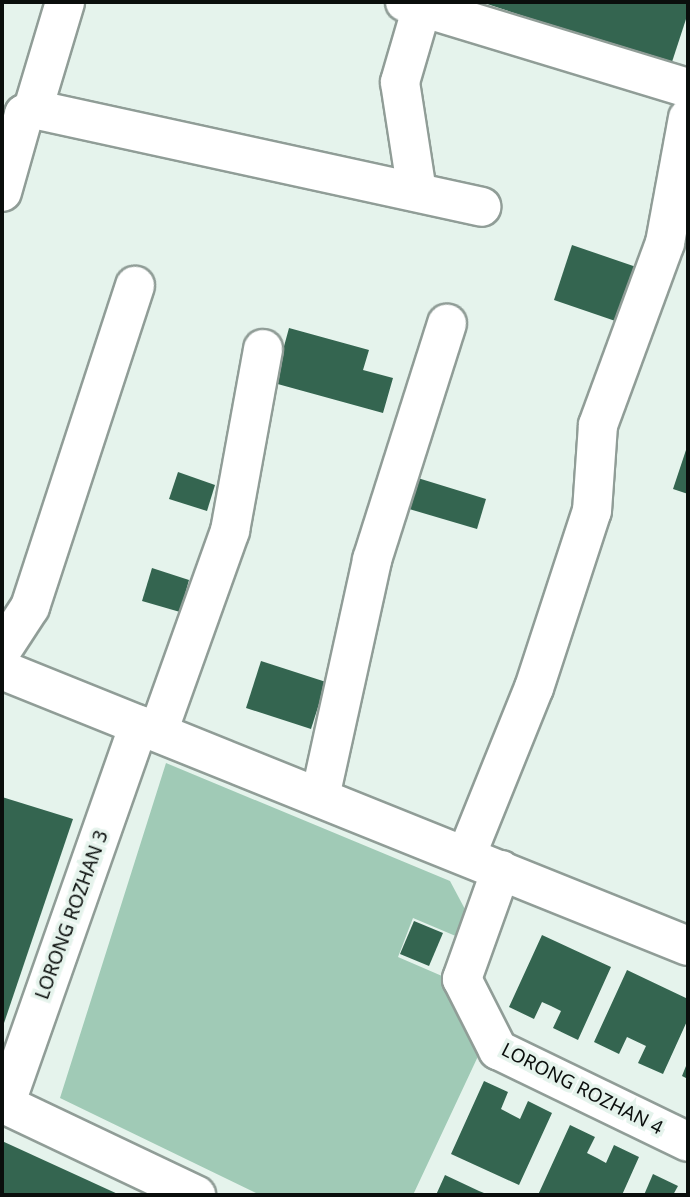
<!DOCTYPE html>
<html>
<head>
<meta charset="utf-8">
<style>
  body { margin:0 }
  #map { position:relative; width:690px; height:1197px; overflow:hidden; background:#e5f3ec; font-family:"Noto Sans",sans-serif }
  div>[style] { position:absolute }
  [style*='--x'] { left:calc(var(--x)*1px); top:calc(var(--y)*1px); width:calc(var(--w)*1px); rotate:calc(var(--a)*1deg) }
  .green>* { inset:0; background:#a0cab6 }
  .building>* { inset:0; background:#346550 }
  .roads { filter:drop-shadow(2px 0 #909d97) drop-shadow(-2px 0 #909d97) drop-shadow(0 2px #909d97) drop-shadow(0 -2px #909d97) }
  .minor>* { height:38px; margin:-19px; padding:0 19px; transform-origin:19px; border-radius:19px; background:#fff }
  span { translate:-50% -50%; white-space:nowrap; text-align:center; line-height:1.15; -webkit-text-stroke:7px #e5f3ec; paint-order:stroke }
  .street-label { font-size:19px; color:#0a0e0c }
  .frame { position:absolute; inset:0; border:4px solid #0a0e0c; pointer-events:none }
</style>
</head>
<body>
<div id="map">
  <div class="green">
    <i style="clip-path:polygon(166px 763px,450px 881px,467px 913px,458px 937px,413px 918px,398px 957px,442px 976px,480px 1052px,413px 1195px,260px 1195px,60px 1098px)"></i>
  </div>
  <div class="building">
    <i style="clip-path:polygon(481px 2px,688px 2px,688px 13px,671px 65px)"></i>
    <i style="clip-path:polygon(572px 245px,645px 270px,627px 325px,554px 300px)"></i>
    <i style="clip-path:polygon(289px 328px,369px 350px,363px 370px,393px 378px,383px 413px,274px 383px)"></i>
    <i style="clip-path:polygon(688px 444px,688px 494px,673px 489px)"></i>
    <i style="clip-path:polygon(178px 472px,215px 485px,207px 511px,169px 499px)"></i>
    <i style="clip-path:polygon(408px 475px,486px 499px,477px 529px,399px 506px)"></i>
    <i style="clip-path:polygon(152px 568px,189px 580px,180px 612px,142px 601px)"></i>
    <i style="clip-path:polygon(261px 661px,326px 682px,311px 729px,246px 708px)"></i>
    <i style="clip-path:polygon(2px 797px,73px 819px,2px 1029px)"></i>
    <i style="clip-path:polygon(414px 921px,443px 933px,429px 966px,400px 954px)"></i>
    <i style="clip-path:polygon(542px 935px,611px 967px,578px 1040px,553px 1028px,561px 1011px,551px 1006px,542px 1002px,534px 1019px,509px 1007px)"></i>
    <i style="clip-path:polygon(627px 970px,688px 999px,688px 1019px,663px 1074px,638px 1063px,646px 1046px,627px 1037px,619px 1054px,594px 1042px)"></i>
    <i style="clip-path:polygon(688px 1061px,688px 1079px,682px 1076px)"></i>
    <i style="clip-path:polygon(484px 1081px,508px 1092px,501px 1109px,520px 1119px,528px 1101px,552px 1113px,519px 1185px,451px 1154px)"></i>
    <i style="clip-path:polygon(570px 1125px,595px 1137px,587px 1153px,597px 1158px,606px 1163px,614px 1145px,639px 1157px,622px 1195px,538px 1195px)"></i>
    <i style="clip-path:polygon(2px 1141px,120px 1195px,2px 1195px)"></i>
    <i style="clip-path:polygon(653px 1174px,678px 1186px,673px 1195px,644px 1195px)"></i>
    <i style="clip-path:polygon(445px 1175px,479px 1191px,489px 1195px,436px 1195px)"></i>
  </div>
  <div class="roads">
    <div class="minor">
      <i style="--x:405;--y:2;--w:296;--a:16.9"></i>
      <i style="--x:33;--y:109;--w:112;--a:-73.3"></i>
      <i style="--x:2;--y:192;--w:81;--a:-74.2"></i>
      <i style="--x:24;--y:114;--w:10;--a:-29"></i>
      <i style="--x:33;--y:109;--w:459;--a:12.3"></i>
      <i style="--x:417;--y:192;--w:111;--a:-98.8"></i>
      <i style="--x:400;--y:82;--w:78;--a:-73.7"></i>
      <i style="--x:2;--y:650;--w:51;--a:-56.9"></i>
      <i style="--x:30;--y:607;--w:338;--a:-71.9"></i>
      <i style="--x:2;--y:670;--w:739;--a:21.92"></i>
      <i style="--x:158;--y:732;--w:214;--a:-70.3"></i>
      <i style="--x:230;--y:531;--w:185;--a:-79.7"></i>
      <i style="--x:320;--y:797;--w:243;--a:-77.6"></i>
      <i style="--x:372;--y:560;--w:248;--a:-72.4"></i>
      <i style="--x:466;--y:856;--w:181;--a:-68"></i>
      <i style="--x:534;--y:688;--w:186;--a:-71.9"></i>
      <i style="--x:592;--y:511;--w:86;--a:-86"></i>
      <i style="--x:598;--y:425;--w:194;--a:-69.8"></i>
      <i style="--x:665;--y:243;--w:127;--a:-79.6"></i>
      <i style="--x:501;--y:870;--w:116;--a:109.7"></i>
      <i style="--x:462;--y:979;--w:80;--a:63.1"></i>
      <i style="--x:498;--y:1050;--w:211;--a:25.8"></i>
      <i style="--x:2;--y:1103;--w:215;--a:25.4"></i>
      <i style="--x:5;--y:1105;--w:403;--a:-70.6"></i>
    </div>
  </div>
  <div class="street-label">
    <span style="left:72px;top:915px;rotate:-70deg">LORONG ROZHAN 3</span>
    <span style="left:582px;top:1089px;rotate:27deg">LORONG ROZHAN 4</span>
  </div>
  <div class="frame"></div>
</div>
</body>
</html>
